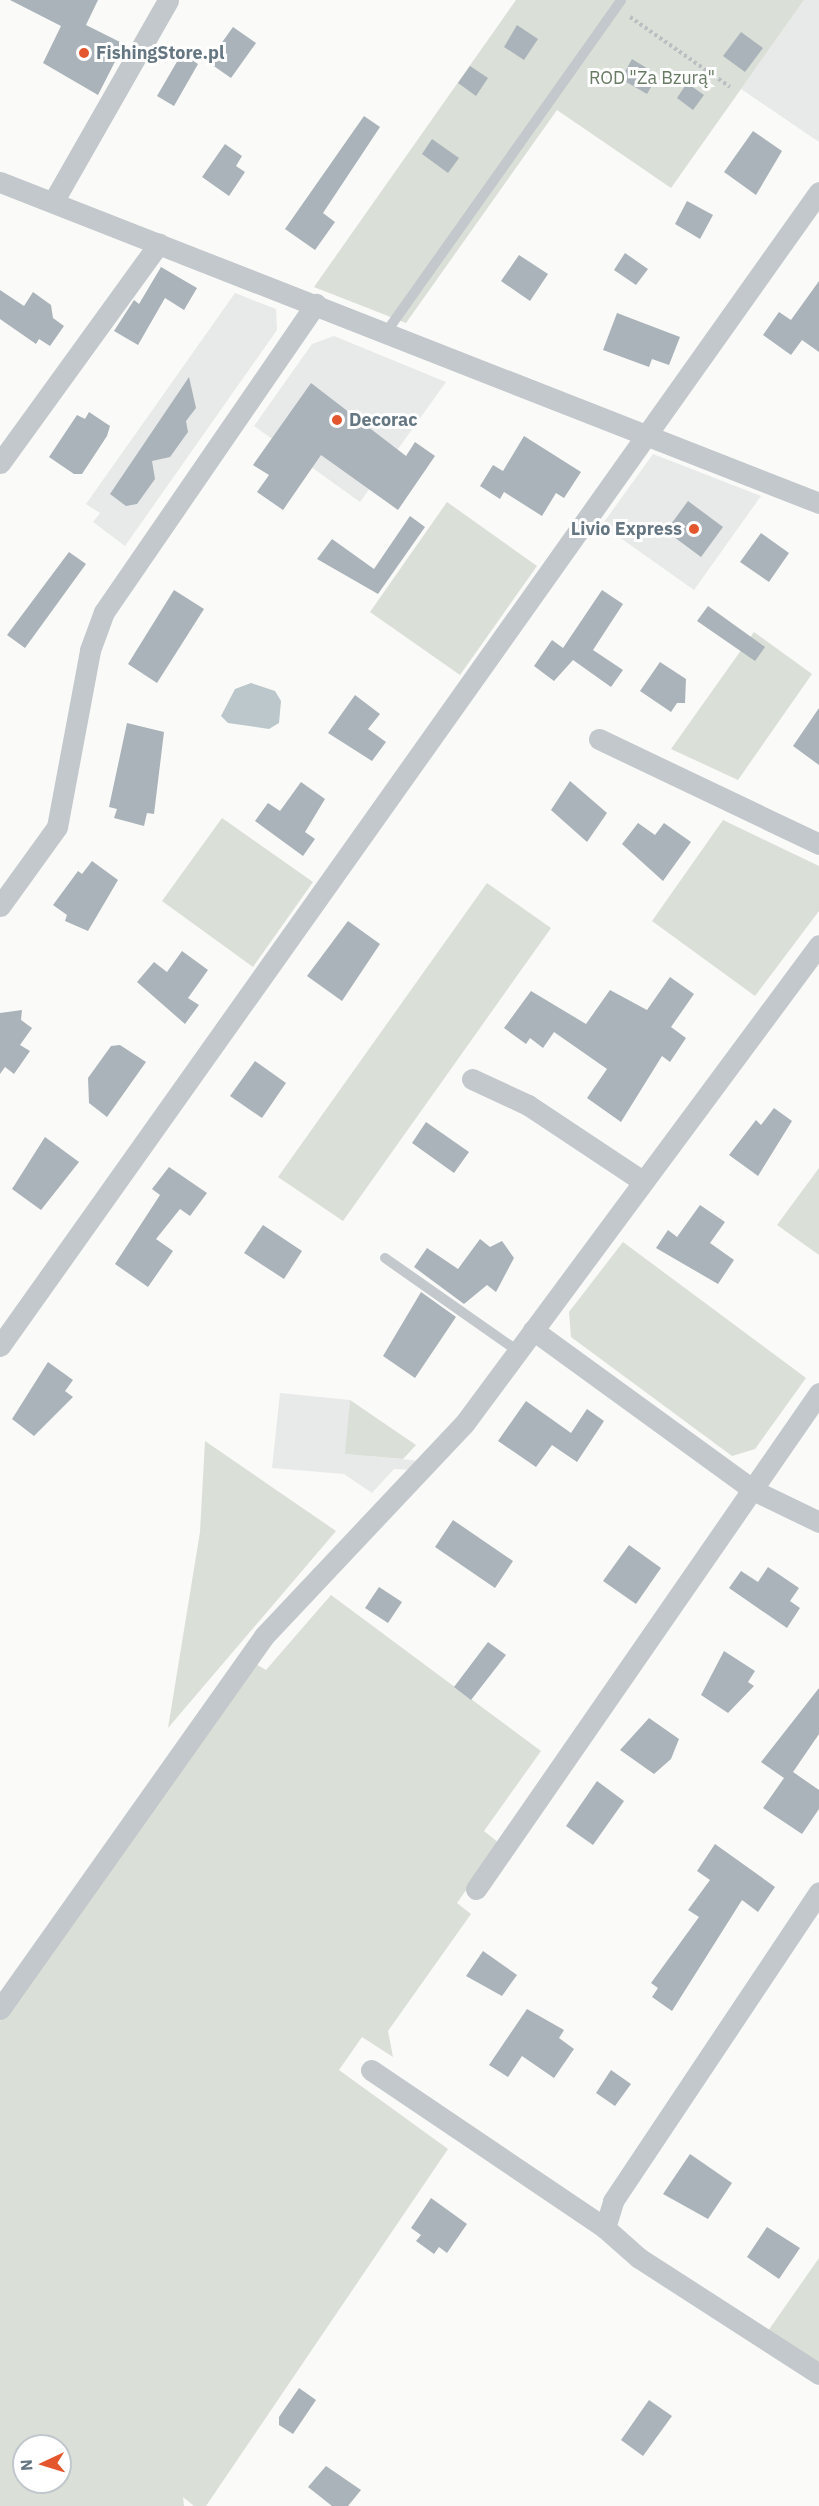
<!DOCTYPE html>
<html>
<head>
<meta charset="utf-8">
<style>
  body { margin:0 }
  #map { position:relative; width:819px; height:2506px; overflow:hidden; background:#fafaf8; font-family:"IBM Plex Sans",sans-serif }
  div>[style] { position:absolute }
  [style*='--x'] { left:calc(var(--x)*1px); top:calc(var(--y)*1px); width:calc(var(--w)*1px); rotate:calc(var(--a)*1deg) }
  .built>* { inset:0; background:#e8e9e9 }
  .green>* { inset:0; background:#dadfd7 }
  .water>* { inset:0; background:#bbc7cb }
  .building>* { inset:0; background:#aab3b9 }
  .path>* { height:4px; margin-top:-2px; transform-origin:0; background:repeating-linear-gradient(90deg,#bbbfc2 0 3px,transparent 0 6px) }
  .service>* { height:10px; margin:-5px; padding:0 5px; transform-origin:5px; border-radius:5px; background:#c3c8cc }
  .minor>* { height:21px; margin:-10.5px; padding:0 10.5px; transform-origin:10.5px; border-radius:10.5px; background:#c3c8cc }
  .dots>* { width:16px; height:16px; translate:-50% -50%; box-sizing:border-box; border:3px solid #fff; border-radius:50% }
  span { translate:-50% -50%; white-space:nowrap; text-align:center; line-height:1.15; -webkit-text-stroke:6px #fff; paint-order:stroke }
  .poi-label { font-size:18px; color:#657683; font-weight:700 }
  .left { translate:0 -50%; text-align:left }
  .right { translate:-100% -50%; text-align:right }
  .park-label { font-size:18px; color:#687a64 }
  .north { position:absolute; left:12px; top:2434px; width:60px; height:60px; box-sizing:border-box; background:#fff; border:2px solid #c1c8cd; border-radius:50%; rotate:266deg; font-size:16px; font-weight:700; line-height:24px; text-align:center; color:#657683 }
  .north::after { content:''; display:block; margin:auto; width:21px; height:27px; background:#e4572e; clip-path:polygon(50% 0,100% 100%,50% 72%,0 100%) }
</style>
</head>
<body>
<div id="map">
  <div class="built">
    <i style="clip-path:polygon(804px 0,819px 0,819px 142px,741px 89px)"></i>
    <i style="clip-path:polygon(235px 293px,276px 309px,277px 330px,125px 546px,93px 522px,100px 513px,86px 504px)"></i>
    <i style="clip-path:polygon(334px 336px,446px 382px,360px 502px,254px 426px,312px 344px)"></i>
    <i style="clip-path:polygon(653px 454px,761px 496px,694px 590px,602px 525px)"></i>
    <i style="clip-path:polygon(280px 1393px,350px 1400px,346px 1454px,422px 1461px,412px 1470px,394px 1469px,372px 1493px,344px 1474px,272px 1468px)"></i>
  </div>
  <div class="green">
    <i style="clip-path:polygon(516px 0,804px 0,671px 188px,557px 110px,406px 323px,314px 287px)"></i>
    <i style="clip-path:polygon(447px 502px,537px 566px,460px 675px,370px 612px)"></i>
    <i style="clip-path:polygon(754px 632px,812px 674px,738px 780px,671px 749px)"></i>
    <i style="clip-path:polygon(222px 818px,313px 882px,253px 967px,162px 901px)"></i>
    <i style="clip-path:polygon(723px 820px,819px 866px,819px 911px,755px 996px,652px 921px)"></i>
    <i style="clip-path:polygon(487px 883px,551px 928px,343px 1221px,278px 1177px)"></i>
    <i style="clip-path:polygon(819px 1168px,819px 1255px,777px 1225px)"></i>
    <i style="clip-path:polygon(623px 1242px,806px 1378px,755px 1449px,732px 1456px,571px 1337px,569px 1312px)"></i>
    <i style="clip-path:polygon(350px 1400px,416px 1445px,403px 1459px,345px 1454px)"></i>
    <i style="clip-path:polygon(205px 1441px,336px 1531px,168px 1728px,200px 1532px)"></i>
    <i style="clip-path:polygon(evenodd,331px 1595px,541px 1751px,484px 1831px,499px 1843px,457px 1903px,471px 1914px,388px 2031px,393px 2057px,362px 2037px,339px 2070px,448px 2149px,206px 2506px,194px 2506px,183px 2497px,184px 2506px,0 2506px,0 2021px,254px 1663px,266px 1670px,331px 1595px,24px 2446px,60px 2446px,60px 2482px,24px 2482px,24px 2446px)"></i>
    <i style="clip-path:polygon(819px 2258px,819px 2364px,768px 2331px)"></i>
  </div>
  <div class="water">
    <i style="clip-path:polygon(251px 683px,275px 691px,281px 701px,279px 723px,269px 729px,228px 723px,221px 716px,235px 689px)"></i>
  </div>
  <div class="building">
    <i style="clip-path:polygon(10px 0,98px 0,86px 25px,124px 44px,98px 95px,43px 63px,61px 26px)"></i>
    <i style="clip-path:polygon(517px 25px,538px 39px,524px 60px,504px 47px)"></i>
    <i style="clip-path:polygon(233px 27px,256px 43px,231px 78px,208px 62px)"></i>
    <i style="clip-path:polygon(741px 32px,763px 48px,745px 72px,723px 56px)"></i>
    <i style="clip-path:polygon(182px 53px,198px 64px,174px 106px,157px 96px)"></i>
    <i style="clip-path:polygon(632px 59px,658px 75px,647px 94px,621px 79px)"></i>
    <i style="clip-path:polygon(470px 66px,488px 78px,476px 96px,458px 83px)"></i>
    <i style="clip-path:polygon(687px 83px,704px 95px,693px 110px,677px 98px)"></i>
    <i style="clip-path:polygon(364px 116px,380px 127px,323px 213px,335px 222px,315px 250px,285px 229px)"></i>
    <i style="clip-path:polygon(753px 131px,782px 151px,756px 195px,724px 172px)"></i>
    <i style="clip-path:polygon(432px 139px,459px 158px,448px 173px,422px 154px)"></i>
    <i style="clip-path:polygon(225px 144px,242px 156px,236px 166px,245px 172px,229px 196px,202px 177px)"></i>
    <i style="clip-path:polygon(687px 201px,713px 215px,700px 239px,675px 224px)"></i>
    <i style="clip-path:polygon(625px 253px,648px 269px,636px 285px,614px 270px)"></i>
    <i style="clip-path:polygon(519px 255px,548px 274px,530px 301px,501px 281px)"></i>
    <i style="clip-path:polygon(161px 267px,197px 288px,184px 310px,165px 298px,138px 345px,114px 331px,134px 300px,139px 304px)"></i>
    <i style="clip-path:polygon(819px 281px,819px 352px,802px 340px,791px 355px,763px 335px,779px 312px,791px 320px)"></i>
    <i style="clip-path:polygon(0 290px,24px 306px,33px 292px,51px 305px,53px 318px,64px 326px,50px 346px,39px 339px,36px 344px,0 319px)"></i>
    <i style="clip-path:polygon(617px 313px,680px 337px,669px 365px,652px 359px,649px 367px,603px 350px)"></i>
    <i style="clip-path:polygon(189px 377px,196px 408px,186px 421px,188px 432px,170px 457px,152px 461px,155px 479px,137px 504px,126px 506px,110px 494px)"></i>
    <i style="clip-path:polygon(311px 383px,406px 456px,415px 442px,435px 456px,398px 510px,321px 455px,283px 510px,257px 492px,269px 475px,253px 465px)"></i>
    <i style="clip-path:polygon(89px 412px,110px 426px,107px 436px,82px 474px,74px 474px,49px 457px,77px 415px,85px 419px)"></i>
    <i style="clip-path:polygon(524px 436px,581px 472px,564px 498px,556px 493px,542px 516px,504px 492px,500px 499px,480px 486px,493px 465px,503px 471px)"></i>
    <i style="clip-path:polygon(688px 501px,723px 527px,701px 557px,666px 531px)"></i>
    <i style="clip-path:polygon(410px 516px,425px 527px,378px 594px,317px 559px,332px 539px,374px 569px)"></i>
    <i style="clip-path:polygon(761px 533px,789px 553px,769px 582px,740px 562px)"></i>
    <i style="clip-path:polygon(69px 552px,86px 564px,25px 648px,7px 635px)"></i>
    <i style="clip-path:polygon(174px 590px,204px 609px,157px 683px,128px 664px)"></i>
    <i style="clip-path:polygon(602px 590px,623px 604px,593px 650px,623px 670px,611px 687px,573px 660px,554px 681px,534px 666px,552px 640px,563px 648px)"></i>
    <i style="clip-path:polygon(708px 606px,765px 647px,755px 661px,697px 621px)"></i>
    <i style="clip-path:polygon(660px 662px,686px 679px,685px 703px,677px 703px,671px 712px,640px 691px)"></i>
    <i style="clip-path:polygon(355px 695px,380px 714px,368px 729px,386px 742px,372px 761px,328px 733px)"></i>
    <i style="clip-path:polygon(819px 708px,819px 765px,793px 746px)"></i>
    <i style="clip-path:polygon(127px 723px,164px 732px,154px 814px,147px 813px,144px 826px,114px 818px,117px 809px,109px 807px)"></i>
    <i style="clip-path:polygon(570px 781px,607px 813px,587px 842px,551px 810px)"></i>
    <i style="clip-path:polygon(301px 782px,325px 799px,305px 832px,315px 839px,303px 856px,255px 821px,268px 803px,280px 811px)"></i>
    <i style="clip-path:polygon(638px 823px,655px 835px,664px 823px,691px 842px,663px 881px,622px 844px)"></i>
    <i style="clip-path:polygon(92px 861px,118px 880px,88px 931px,65px 921px,67px 915px,53px 905px,78px 871px,82px 874px)"></i>
    <i style="clip-path:polygon(348px 921px,380px 944px,342px 1001px,307px 976px)"></i>
    <i style="clip-path:polygon(182px 951px,208px 970px,188px 998px,199px 1005px,185px 1024px,137px 982px,154px 962px,167px 972px)"></i>
    <i style="clip-path:polygon(670px 977px,694px 994px,671px 1027px,686px 1038px,670px 1062px,662px 1056px,621px 1122px,587px 1098px,607px 1069px,554px 1032px,543px 1048px,530px 1038px,526px 1044px,504px 1028px,531px 991px,586px 1024px,610px 990px,647px 1010px)"></i>
    <i style="clip-path:polygon(22px 1010px,21px 1020px,32px 1028px,20px 1045px,30px 1051px,14px 1074px,5px 1067px,0 1074px,0 1013px)"></i>
    <i style="clip-path:polygon(120px 1045px,146px 1062px,107px 1117px,89px 1103px,88px 1078px,111px 1046px)"></i>
    <i style="clip-path:polygon(255px 1061px,286px 1083px,262px 1118px,230px 1096px)"></i>
    <i style="clip-path:polygon(774px 1108px,792px 1121px,758px 1176px,729px 1155px,756px 1120px,761px 1125px)"></i>
    <i style="clip-path:polygon(426px 1122px,469px 1152px,454px 1173px,412px 1143px)"></i>
    <i style="clip-path:polygon(45px 1137px,79px 1162px,41px 1210px,12px 1189px)"></i>
    <i style="clip-path:polygon(169px 1167px,207px 1193px,190px 1216px,180px 1209px,156px 1239px,173px 1251px,148px 1287px,115px 1264px,160px 1195px,152px 1189px)"></i>
    <i style="clip-path:polygon(700px 1205px,725px 1222px,710px 1243px,734px 1260px,718px 1284px,656px 1248px,668px 1230px,677px 1237px)"></i>
    <i style="clip-path:polygon(263px 1225px,302px 1251px,284px 1279px,244px 1253px)"></i>
    <i style="clip-path:polygon(480px 1239px,490px 1247px,502px 1241px,514px 1258px,496px 1292px,487px 1285px,464px 1304px,414px 1267px,427px 1248px,458px 1269px)"></i>
    <i style="clip-path:polygon(421px 1292px,456px 1317px,415px 1378px,383px 1356px)"></i>
    <i style="clip-path:polygon(48px 1362px,73px 1380px,65px 1391px,73px 1397px,34px 1436px,12px 1419px)"></i>
    <i style="clip-path:polygon(526px 1401px,571px 1433px,587px 1409px,604px 1421px,577px 1462px,552px 1445px,536px 1467px,498px 1441px)"></i>
    <i style="clip-path:polygon(453px 1520px,513px 1561px,495px 1588px,435px 1547px)"></i>
    <i style="clip-path:polygon(629px 1545px,661px 1568px,636px 1604px,603px 1581px)"></i>
    <i style="clip-path:polygon(768px 1567px,799px 1588px,790px 1601px,800px 1608px,787px 1628px,729px 1588px,741px 1571px,758px 1582px)"></i>
    <i style="clip-path:polygon(379px 1587px,402px 1602px,388px 1623px,365px 1608px)"></i>
    <i style="clip-path:polygon(488px 1642px,506px 1655px,471px 1700px,454px 1687px)"></i>
    <i style="clip-path:polygon(724px 1651px,755px 1671px,748px 1682px,754px 1686px,728px 1713px,701px 1695px)"></i>
    <i style="clip-path:polygon(819px 1688px,819px 1734px,793px 1772px,819px 1790px,819px 1809px,802px 1834px,763px 1808px,784px 1778px,761px 1762px)"></i>
    <i style="clip-path:polygon(649px 1718px,679px 1739px,671px 1759px,654px 1774px,620px 1750px)"></i>
    <i style="clip-path:polygon(597px 1781px,624px 1801px,593px 1845px,566px 1826px)"></i>
    <i style="clip-path:polygon(715px 1844px,775px 1887px,758px 1912px,742px 1900px,672px 2011px,652px 1997px,658px 1988px,651px 1983px,699px 1917px,688px 1910px,710px 1880px,697px 1871px)"></i>
    <i style="clip-path:polygon(483px 1951px,517px 1975px,502px 1996px,466px 1976px)"></i>
    <i style="clip-path:polygon(527px 2009px,564px 2030px,559px 2038px,574px 2049px,554px 2078px,522px 2056px,508px 2077px,489px 2065px)"></i>
    <i style="clip-path:polygon(611px 2070px,631px 2084px,615px 2106px,596px 2093px)"></i>
    <i style="clip-path:polygon(690px 2154px,732px 2183px,708px 2219px,663px 2194px)"></i>
    <i style="clip-path:polygon(431px 2198px,467px 2224px,447px 2253px,439px 2247px,434px 2254px,416px 2241px,421px 2235px,411px 2228px)"></i>
    <i style="clip-path:polygon(767px 2227px,800px 2248px,779px 2279px,747px 2257px)"></i>
    <i style="clip-path:polygon(299px 2388px,316px 2400px,293px 2434px,279px 2425px,279px 2417px)"></i>
    <i style="clip-path:polygon(649px 2400px,672px 2416px,643px 2456px,621px 2440px)"></i>
    <i style="clip-path:polygon(326px 2466px,361px 2490px,348px 2506px,332px 2506px,308px 2487px)"></i>
  </div>
  <div class="path">
    <i style="--x:630;--y:17;--w:122;--a:35"></i>
  </div>
  <div class="service">
    <i style="--x:387;--y:331;--w:405;--a:-54.7"></i>
    <i style="--x:385;--y:1258;--w:162;--a:35"></i>
  </div>
  <div class="minor">
    <i style="--x:0;--y:182;--w:880;--a:21.4"></i>
    <i style="--x:53;--y:202;--w:232;--a:-60.3"></i>
    <i style="--x:0;--y:463;--w:271;--a:-54.1"></i>
    <i style="--x:599;--y:739;--w:244;--a:25.5"></i>
    <i style="--x:0;--y:906;--w:97;--a:-54.2"></i>
    <i style="--x:57;--y:827;--w:180;--a:-79.4"></i>
    <i style="--x:90;--y:650;--w:40;--a:-69.8"></i>
    <i style="--x:104;--y:612;--w:374;--a:-55.5"></i>
    <i style="--x:472;--y:1079;--w:62;--a:24.9"></i>
    <i style="--x:528;--y:1105;--w:136;--a:33.6"></i>
    <i style="--x:533;--y:1330;--w:274;--a:36"></i>
    <i style="--x:755;--y:1491;--w:71;--a:25.8"></i>
    <i style="--x:0;--y:1346;--w:1415;--a:-54.64"></i>
    <i style="--x:476;--y:1889;--w:603;--a:-55.33"></i>
    <i style="--x:0;--y:2009;--w:457;--a:-54.7"></i>
    <i style="--x:264;--y:1636;--w:291;--a:-46.7"></i>
    <i style="--x:464;--y:1424;--w:596;--a:-53.46"></i>
    <i style="--x:371;--y:2070;--w:282;--a:34"></i>
    <i style="--x:605;--y:2228;--w:28;--a:-73"></i>
    <i style="--x:613;--y:2201;--w:371;--a:-56.3"></i>
    <i style="--x:605;--y:2228;--w:45;--a:41.4"></i>
    <i style="--x:639;--y:2258;--w:214;--a:32.8"></i>
  </div>
  <div class="dots">
    <i style="left:84px;top:53px;background:#e4572e"></i>
    <i style="left:337px;top:420px;background:#e4572e"></i>
    <i style="left:694px;top:529px;background:#e4572e"></i>
  </div>
  <div class="poi-label">
    <span class="left" style="left:96px;top:53px">FishingStore.pl</span>
    <span class="left" style="left:349px;top:420px">Decorac</span>
    <span class="right" style="left:682px;top:529px">Livio Express</span>
  </div>
  <div class="park-label">
    <span style="left:652px;top:78px">ROD "Za Bzurą"</span>
  </div>
  <div class="north">N</div>
</div>
</body>
</html>
